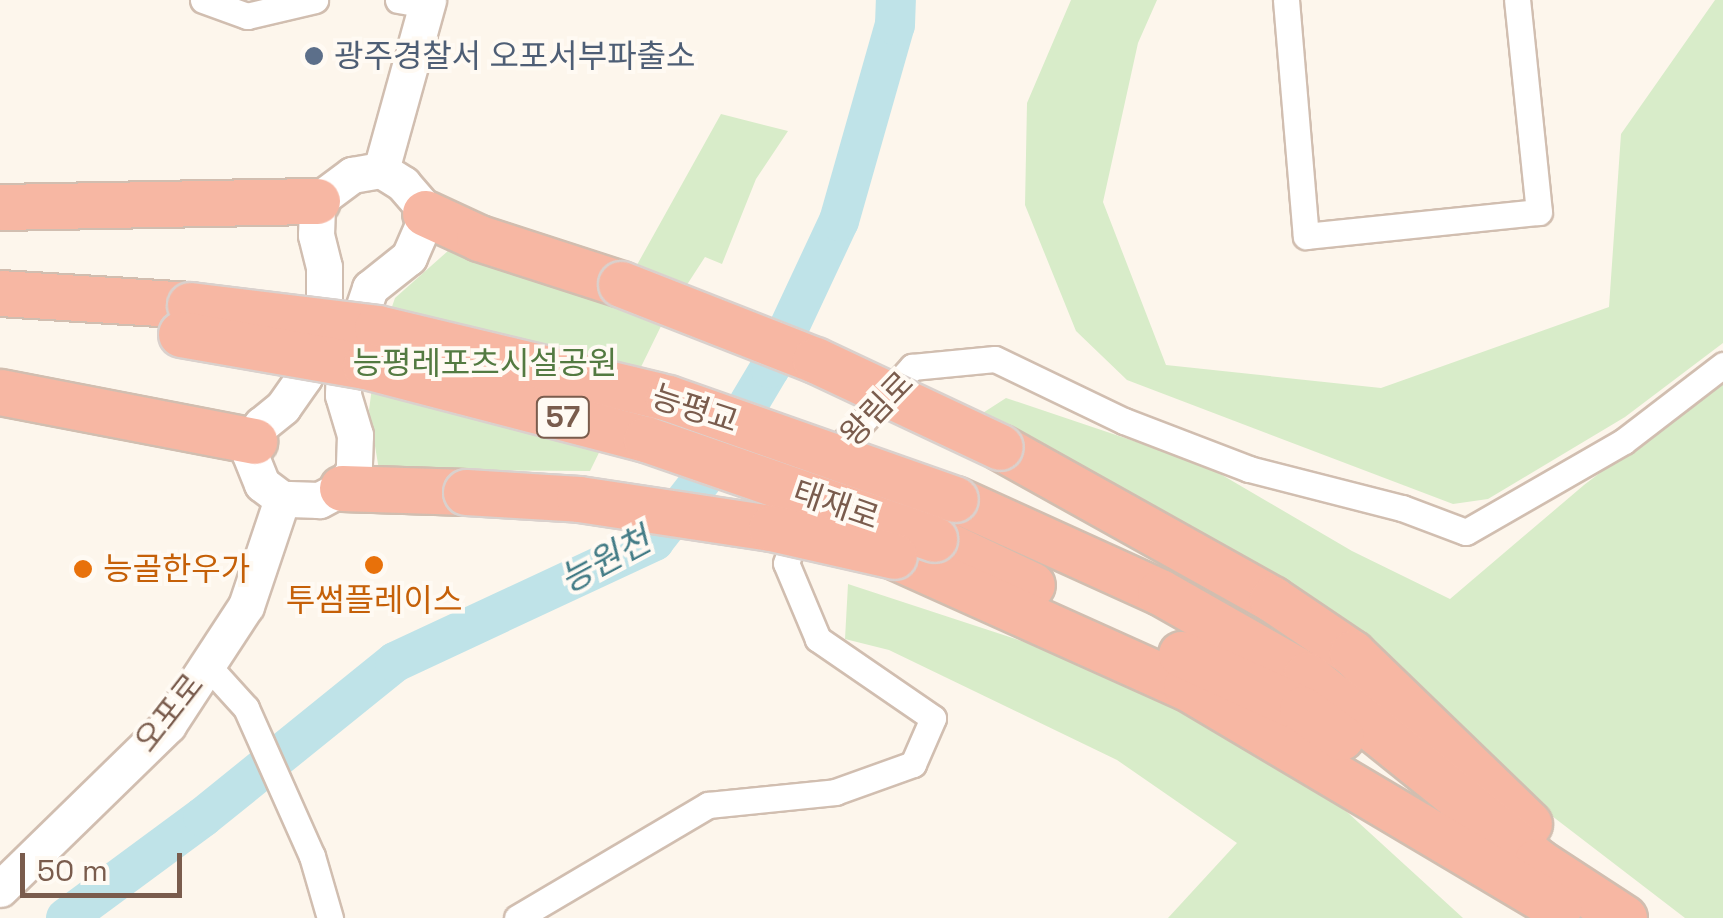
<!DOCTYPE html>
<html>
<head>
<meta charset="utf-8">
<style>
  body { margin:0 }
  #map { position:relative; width:1723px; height:918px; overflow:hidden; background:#fdf6ec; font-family:"Space Grotesk","Noto Sans KR",sans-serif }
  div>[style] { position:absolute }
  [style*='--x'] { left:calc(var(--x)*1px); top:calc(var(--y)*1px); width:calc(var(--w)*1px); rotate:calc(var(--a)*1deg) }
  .green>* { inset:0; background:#d8ecc9 }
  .river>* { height:40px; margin:-20px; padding:0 20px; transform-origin:20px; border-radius:20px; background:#bfe3e8 }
  .roads { filter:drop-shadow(2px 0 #d1beb0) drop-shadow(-2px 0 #d1beb0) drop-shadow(0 2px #d1beb0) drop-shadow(0 -2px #d1beb0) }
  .street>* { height:25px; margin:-12.5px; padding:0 12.5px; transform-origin:12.5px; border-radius:12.5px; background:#fff }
  .secondary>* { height:35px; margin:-17.5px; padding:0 17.5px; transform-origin:17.5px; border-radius:17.5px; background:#fff }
  .highway>* { height:45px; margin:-22.5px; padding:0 22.5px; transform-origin:22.5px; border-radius:22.5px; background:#f7b7a3 }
  .bridges { filter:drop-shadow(2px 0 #dad1cd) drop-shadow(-2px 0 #dad1cd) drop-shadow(0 2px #dad1cd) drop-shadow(0 -2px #dad1cd) }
  .highway-bridge>* { height:45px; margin:-22.5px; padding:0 22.5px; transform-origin:22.5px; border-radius:22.5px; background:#f7b7a3 }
  .dots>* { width:28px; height:28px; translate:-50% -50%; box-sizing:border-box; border:5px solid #fffaf3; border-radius:50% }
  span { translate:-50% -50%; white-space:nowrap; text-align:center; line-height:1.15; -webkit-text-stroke:8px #fffaf3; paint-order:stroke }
  .shield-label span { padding:2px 8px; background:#fffaf3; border:2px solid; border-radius:8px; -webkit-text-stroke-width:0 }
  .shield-label { font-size:30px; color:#7a5c4d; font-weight:700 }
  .service-label { font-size:32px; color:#4e5e75 }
  .left { translate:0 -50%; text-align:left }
  .park-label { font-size:32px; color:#537a41 }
  .street-label { font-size:32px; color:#7a5c4d }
  .food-label { font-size:32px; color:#c56008 }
  .water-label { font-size:35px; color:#437c86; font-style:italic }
  .scale { position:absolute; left:20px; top:853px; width:162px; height:45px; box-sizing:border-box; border:5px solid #7a5c4d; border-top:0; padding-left:12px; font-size:30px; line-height:35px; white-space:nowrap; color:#7a5c4d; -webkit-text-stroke:8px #fffaf3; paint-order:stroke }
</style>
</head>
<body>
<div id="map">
  <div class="green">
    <i style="clip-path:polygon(1071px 0,1157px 0,1138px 43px,1103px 202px,1166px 365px,1381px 388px,1609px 307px,1621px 134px,1715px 0,1723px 0,1723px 343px,1625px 417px,1488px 499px,1453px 504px,1127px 380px,1076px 331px,1025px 205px,1027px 103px)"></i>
    <i style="clip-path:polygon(721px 114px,788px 131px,756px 179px,722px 264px,705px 257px,664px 320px,590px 471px,379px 470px,369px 410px,377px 350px,395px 298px,458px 242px,618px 299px)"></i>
    <i style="clip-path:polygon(1723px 379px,1723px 918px,1685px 918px,1444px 733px,975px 418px,1006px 398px,1205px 465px,1352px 551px,1450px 599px,1584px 485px)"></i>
    <i style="clip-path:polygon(848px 584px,1177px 692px,1347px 812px,1463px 918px,1168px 918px,1237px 843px,1117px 760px,889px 650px,845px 639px)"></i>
  </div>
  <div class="river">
    <i style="--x:66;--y:918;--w:170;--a:-36.4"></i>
    <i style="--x:203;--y:817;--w:247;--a:-38.9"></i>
    <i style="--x:395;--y:662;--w:286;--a:-25"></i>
    <i style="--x:654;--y:541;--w:88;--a:-52"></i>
    <i style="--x:708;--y:472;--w:121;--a:-59.2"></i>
    <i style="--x:770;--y:368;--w:162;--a:-64.9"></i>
    <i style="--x:839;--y:221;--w:204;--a:-74.1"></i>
    <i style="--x:895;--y:25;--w:25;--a:-88"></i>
  </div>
  <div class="roads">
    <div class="street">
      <i style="--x:203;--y:0;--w:47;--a:20"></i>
      <i style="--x:247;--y:16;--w:70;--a:-13.2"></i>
      <i style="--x:398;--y:0;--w:29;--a:10"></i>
      <i style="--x:1286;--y:0;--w:237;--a:85.2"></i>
      <i style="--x:1306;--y:236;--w:234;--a:-5.9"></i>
      <i style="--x:1539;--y:212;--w:213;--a:-95.9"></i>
      <i style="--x:827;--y:461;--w:127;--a:-47.9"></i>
      <i style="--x:912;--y:367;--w:83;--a:-5.5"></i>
      <i style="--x:995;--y:359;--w:143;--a:25.7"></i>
      <i style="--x:1124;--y:421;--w:134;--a:21"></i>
      <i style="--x:1249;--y:469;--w:158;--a:14.3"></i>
      <i style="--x:1402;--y:508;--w:68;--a:20.6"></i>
      <i style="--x:1466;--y:532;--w:182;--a:-29.9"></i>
      <i style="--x:1624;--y:441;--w:125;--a:-37.5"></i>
      <i style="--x:207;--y:665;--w:58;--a:47.8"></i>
      <i style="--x:246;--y:708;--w:162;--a:66"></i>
      <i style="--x:312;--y:856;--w:65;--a:73.8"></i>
      <i style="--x:517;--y:918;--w:222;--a:-30.6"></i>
      <i style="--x:708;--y:805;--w:128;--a:-5.8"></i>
      <i style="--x:835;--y:792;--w:83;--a:-19.7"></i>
      <i style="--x:913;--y:764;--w:50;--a:-66.5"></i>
      <i style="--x:933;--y:718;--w:140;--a:-145.5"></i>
      <i style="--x:818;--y:639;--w:82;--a:-112.8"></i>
      <i style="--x:786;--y:563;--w:40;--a:-69.8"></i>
    </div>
    <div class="secondary">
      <i style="--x:381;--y:170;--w:26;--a:32"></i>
      <i style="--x:403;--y:184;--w:33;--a:49"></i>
      <i style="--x:425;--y:209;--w:9;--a:84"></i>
      <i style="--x:426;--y:218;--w:43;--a:113.6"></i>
      <i style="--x:409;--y:257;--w:50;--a:141.5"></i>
      <i style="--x:370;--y:288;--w:81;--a:108.7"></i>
      <i style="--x:344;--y:365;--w:30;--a:92"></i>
      <i style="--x:343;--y:395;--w:42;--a:73.3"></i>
      <i style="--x:355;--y:435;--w:35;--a:92"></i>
      <i style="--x:354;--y:470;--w:22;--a:124"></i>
      <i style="--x:342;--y:488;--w:26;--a:152"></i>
      <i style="--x:319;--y:500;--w:37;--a:-178"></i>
      <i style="--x:282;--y:499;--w:25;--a:-143"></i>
      <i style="--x:262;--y:484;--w:35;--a:-112"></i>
      <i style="--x:249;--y:452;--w:30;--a:-66"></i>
      <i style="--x:261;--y:425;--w:28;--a:-39"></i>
      <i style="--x:283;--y:407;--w:37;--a:-55"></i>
      <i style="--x:304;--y:377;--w:79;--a:-75.3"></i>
      <i style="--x:324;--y:301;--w:34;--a:-90"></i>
      <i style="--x:324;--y:267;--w:33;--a:-104"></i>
      <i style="--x:316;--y:235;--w:34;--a:-88"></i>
      <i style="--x:317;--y:201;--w:44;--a:-36.6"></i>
      <i style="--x:352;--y:175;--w:29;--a:-10"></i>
      <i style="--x:381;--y:170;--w:176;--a:-74.5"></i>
      <i style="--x:0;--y:889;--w:235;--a:-44.3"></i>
      <i style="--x:168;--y:725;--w:142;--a:-56.8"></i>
      <i style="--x:246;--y:606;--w:113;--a:-71.4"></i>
    </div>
    <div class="highway">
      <i style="--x:0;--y:207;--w:317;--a:-1.1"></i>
      <i style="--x:425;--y:213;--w:60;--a:24.8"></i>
      <i style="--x:479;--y:238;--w:149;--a:17.9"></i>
      <i style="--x:0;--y:293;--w:190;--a:3.6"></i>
      <i style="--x:0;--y:392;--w:259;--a:10.9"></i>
      <i style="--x:1000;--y:447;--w:312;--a:29.2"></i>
      <i style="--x:1272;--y:599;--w:97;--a:34"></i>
      <i style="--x:1352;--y:653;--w:246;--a:44"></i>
      <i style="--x:342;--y:488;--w:124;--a:1.8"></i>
      <i style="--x:955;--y:499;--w:225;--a:24.4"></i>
      <i style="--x:1160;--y:592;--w:168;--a:29.6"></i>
      <i style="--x:1306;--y:675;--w:297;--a:38.8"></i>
      <i style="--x:1537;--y:861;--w:104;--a:33.2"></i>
      <i style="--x:934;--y:539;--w:108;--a:25.1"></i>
      <i style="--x:894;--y:556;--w:320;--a:24.2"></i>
      <i style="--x:1186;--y:687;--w:433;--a:30.7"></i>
      <i style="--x:1181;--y:654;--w:133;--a:24.4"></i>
      <i style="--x:1302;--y:709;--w:48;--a:35.7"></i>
    </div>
  </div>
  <div class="bridges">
    <div class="highway-bridge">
      <i style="--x:621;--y:284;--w:208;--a:21.4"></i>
      <i style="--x:815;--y:360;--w:204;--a:25.2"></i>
      <i style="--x:190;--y:305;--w:188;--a:7"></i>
      <i style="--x:377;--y:328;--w:299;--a:13.5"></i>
      <i style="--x:668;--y:398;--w:304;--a:19.4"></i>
      <i style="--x:181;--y:334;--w:187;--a:9.9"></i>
      <i style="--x:365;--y:366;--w:290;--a:14.6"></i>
      <i style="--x:646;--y:439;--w:305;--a:19.1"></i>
      <i style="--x:466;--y:492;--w:113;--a:3.5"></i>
      <i style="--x:579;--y:499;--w:194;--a:8.6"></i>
      <i style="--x:771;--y:528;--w:126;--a:12.8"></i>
    </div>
  </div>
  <div class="dots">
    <i style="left:314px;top:56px;background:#5c6f8a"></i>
    <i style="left:374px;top:565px;background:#e8710a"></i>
    <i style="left:83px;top:569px;background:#e8710a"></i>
  </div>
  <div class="shield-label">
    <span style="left:563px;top:417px">57</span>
  </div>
  <div class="service-label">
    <span class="left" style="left:334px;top:56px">광주경찰서 오포서부파출소</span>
  </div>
  <div class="park-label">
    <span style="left:485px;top:363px">능평레포츠시설공원</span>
  </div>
  <div class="street-label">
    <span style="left:695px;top:409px;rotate:18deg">능평교</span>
    <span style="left:877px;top:409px;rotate:-46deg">왕림로</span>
    <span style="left:836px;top:505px;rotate:19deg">태재로</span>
    <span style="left:169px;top:713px;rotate:-52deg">오포로</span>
  </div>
  <div class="food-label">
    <span class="left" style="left:103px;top:569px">능골한우가</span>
    <span style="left:374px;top:600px">투썸플레이스</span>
  </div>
  <div class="water-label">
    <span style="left:605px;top:560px;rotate:-28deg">능원천</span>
  </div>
  <div class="scale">50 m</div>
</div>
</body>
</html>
